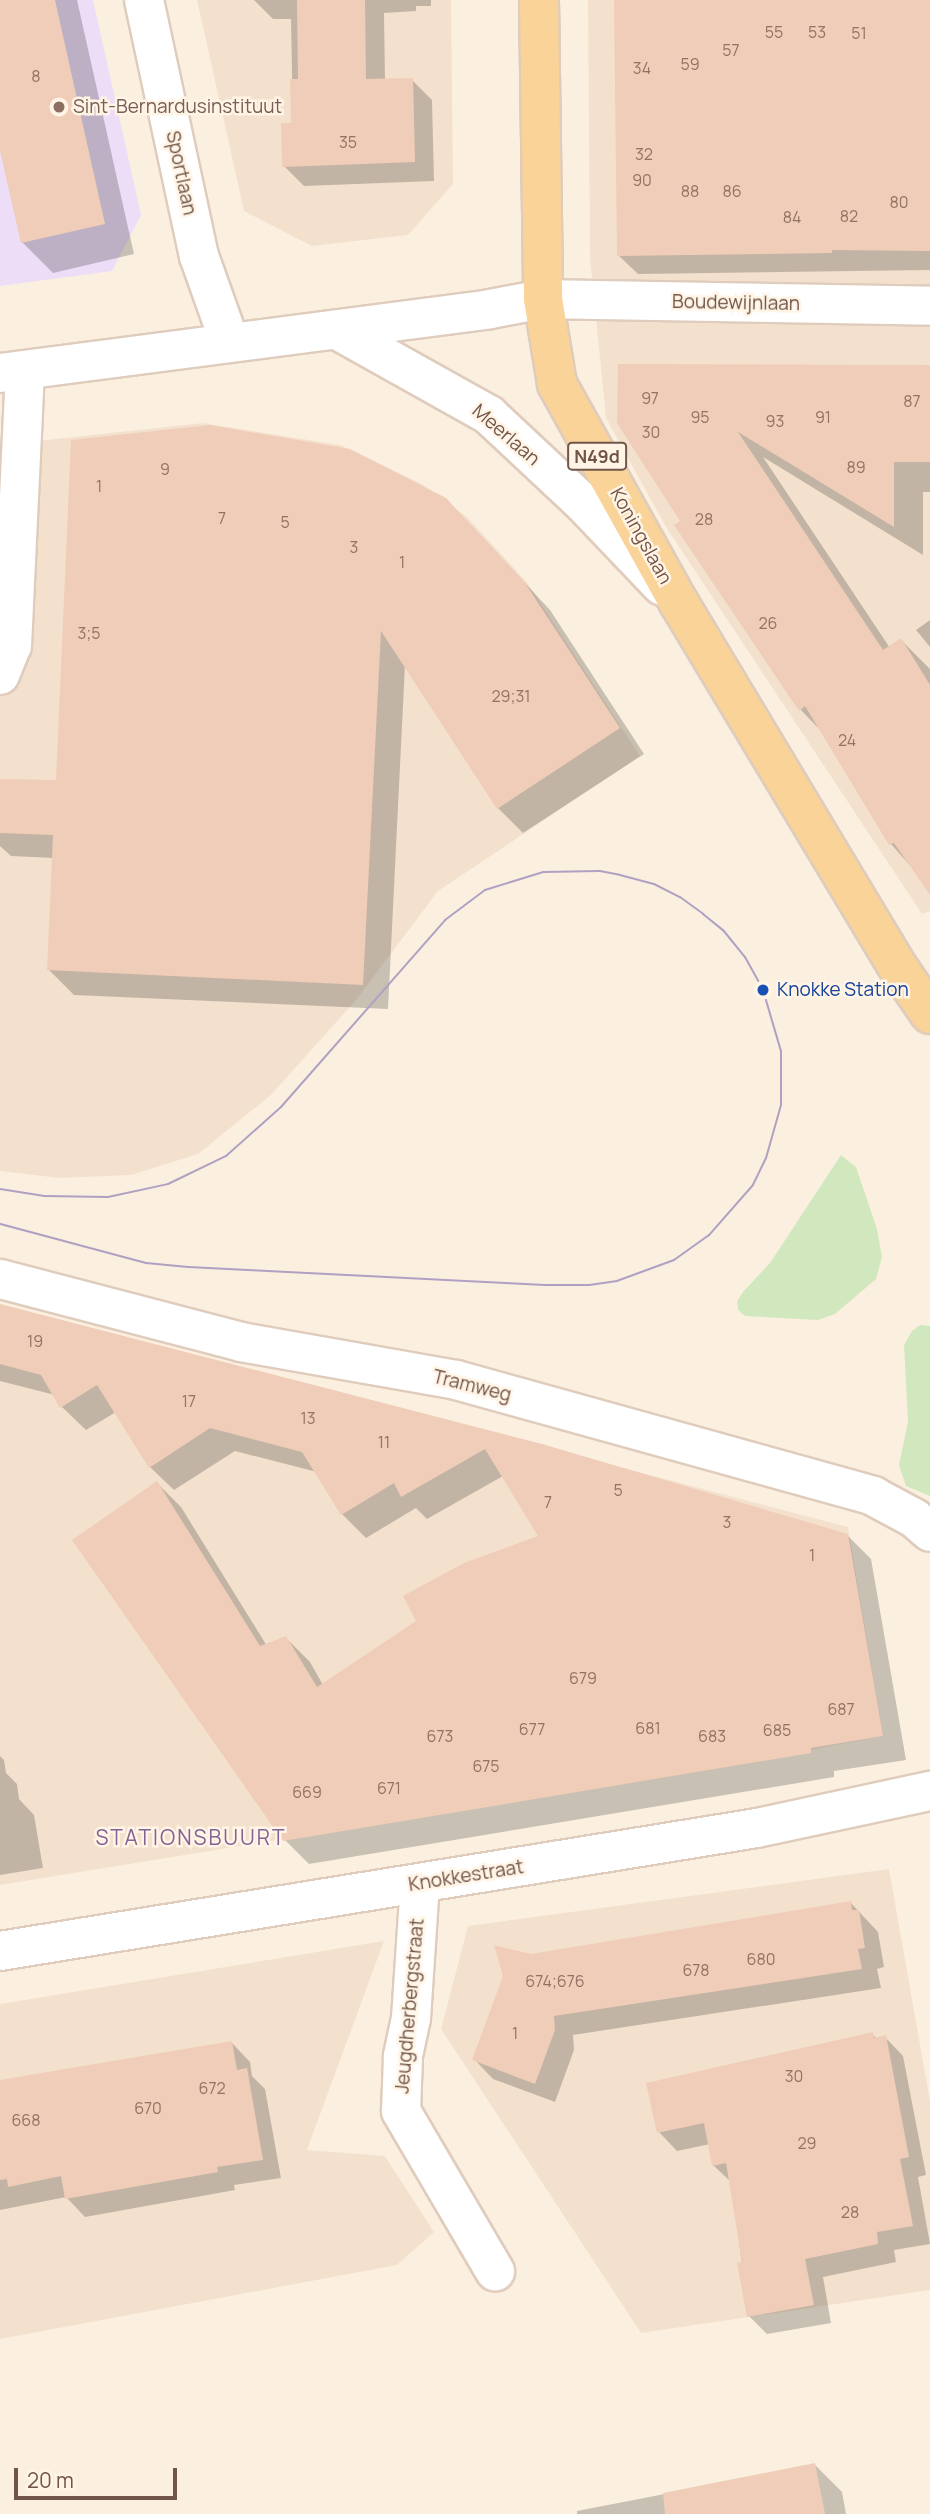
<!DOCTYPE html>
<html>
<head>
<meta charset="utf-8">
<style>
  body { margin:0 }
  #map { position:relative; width:930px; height:2514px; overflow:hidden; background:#fbf0e0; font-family:Manrope,sans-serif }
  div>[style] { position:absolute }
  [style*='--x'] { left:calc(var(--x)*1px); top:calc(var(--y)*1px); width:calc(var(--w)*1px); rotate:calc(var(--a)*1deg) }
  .residential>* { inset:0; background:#f3e1ce }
  .education>* { inset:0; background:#edddf7 }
  .green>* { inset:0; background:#d1e8bf }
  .shadow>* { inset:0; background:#0003 }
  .building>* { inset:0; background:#f0cdb8 }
  .roads { filter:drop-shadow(2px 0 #dfccbc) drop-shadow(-2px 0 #dfccbc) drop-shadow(0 2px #dfccbc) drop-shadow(0 -2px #dfccbc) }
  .street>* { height:38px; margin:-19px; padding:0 19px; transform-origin:19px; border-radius:19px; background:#fff }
  .secondary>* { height:38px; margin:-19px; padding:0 19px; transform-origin:19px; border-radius:19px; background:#fff }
  .primary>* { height:38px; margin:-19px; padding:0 19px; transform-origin:19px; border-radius:19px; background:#f9d398 }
  .tram>* { height:2px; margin:-1px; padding:0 1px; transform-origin:1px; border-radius:1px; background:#b2a0c3 }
  .dots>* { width:19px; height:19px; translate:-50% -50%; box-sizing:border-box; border:4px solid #fff4e5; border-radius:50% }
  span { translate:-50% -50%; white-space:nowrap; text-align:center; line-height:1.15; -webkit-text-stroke:5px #fff4e5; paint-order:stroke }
  .number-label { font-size:16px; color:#917364 }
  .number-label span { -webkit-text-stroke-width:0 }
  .shield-label span { padding:2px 5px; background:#fff4e5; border:2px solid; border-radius:5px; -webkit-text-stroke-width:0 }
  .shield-label { font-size:18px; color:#715548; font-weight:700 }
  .education-label { font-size:19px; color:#785e54 }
  .left { translate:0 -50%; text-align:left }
  .street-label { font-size:19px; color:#715548 }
  .transit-label { font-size:19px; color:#164399 }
  .neighbourhood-label { font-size:21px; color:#836395; letter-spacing:2px }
  .scale { position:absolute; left:14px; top:2468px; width:163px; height:32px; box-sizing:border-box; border:4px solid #715548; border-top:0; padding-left:9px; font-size:21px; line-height:24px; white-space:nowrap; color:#715548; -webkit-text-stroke:5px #fff4e5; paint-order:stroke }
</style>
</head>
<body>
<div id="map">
  <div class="residential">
    <i style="clip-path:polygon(197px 0,451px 0,453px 184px,408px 235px,312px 246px,244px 211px)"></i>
    <i style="clip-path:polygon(588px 0,930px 0,930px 911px,922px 914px,666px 527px,606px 418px,590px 258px)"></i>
    <i style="clip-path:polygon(203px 423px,340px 445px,422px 484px,467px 517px,526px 581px,640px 756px,438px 891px,356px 1000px,271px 1095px,198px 1154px,131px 1175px,59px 1178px,0 1171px,0 445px)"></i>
    <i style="clip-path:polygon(0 1304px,848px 1527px,883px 1736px,684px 1774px,0 1885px)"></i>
    <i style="clip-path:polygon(889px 1869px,930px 2101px,930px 2290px,641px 2333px,441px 2029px,468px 1926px)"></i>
    <i style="clip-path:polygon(384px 1941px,307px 2150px,385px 2156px,434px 2232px,397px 2265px,0 2339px,0 2004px)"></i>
  </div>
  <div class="education">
    <i style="clip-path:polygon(0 0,93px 0,141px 215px,112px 271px,0 286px)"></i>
  </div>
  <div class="green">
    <i style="clip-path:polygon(841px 1155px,856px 1167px,877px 1229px,882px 1257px,876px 1279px,835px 1314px,818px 1320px,745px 1316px,738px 1310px,737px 1301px,743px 1292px,770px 1263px)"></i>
    <i style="clip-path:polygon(920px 1325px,930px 1326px,930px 1496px,906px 1486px,899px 1465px,908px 1422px,904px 1345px,912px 1331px)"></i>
  </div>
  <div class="shadow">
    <i style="clip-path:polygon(0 0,77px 0,134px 254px,53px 273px,22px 242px,0 143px)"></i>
    <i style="clip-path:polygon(254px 0,431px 0,431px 6px,416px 6px,416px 11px,384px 13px,385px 80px,412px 80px,432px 100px,434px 181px,304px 186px,284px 166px,293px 124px,291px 19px,273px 19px)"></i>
    <i style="clip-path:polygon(616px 0,930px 0,930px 270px,638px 274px,618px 255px)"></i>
    <i style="clip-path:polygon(930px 367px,930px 492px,923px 492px,923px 555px,763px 457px,890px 648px,901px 640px,930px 669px,930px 888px,891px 844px,823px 733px,800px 709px,619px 423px)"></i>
    <i style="clip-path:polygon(471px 525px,550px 610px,644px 754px,523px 833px,498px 808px,405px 665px,388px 1009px,74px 995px,49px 970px,54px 858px,11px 856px,0 846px,0 780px,58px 782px)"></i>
    <i style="clip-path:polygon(930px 620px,930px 647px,916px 630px)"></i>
    <i style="clip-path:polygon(0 1307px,847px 1535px,871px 1559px,906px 1760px,834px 1771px,834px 1777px,309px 1864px,285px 1840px,157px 1483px,181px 1507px,267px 1646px,286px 1638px,310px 1662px,323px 1685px,541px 1537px,503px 1476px,427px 1519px,416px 1508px,366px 1538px,342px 1514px,317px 1472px,235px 1451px,174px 1490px,150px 1467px,116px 1412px,86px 1430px,62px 1407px,55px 1395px,0 1381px)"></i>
    <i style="clip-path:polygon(0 1756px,4px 1760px,6px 1773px,17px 1784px,19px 1799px,34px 1815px,43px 1868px,0 1875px)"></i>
    <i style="clip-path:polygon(850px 1902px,878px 1932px,884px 1967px,877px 1969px,881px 1988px,573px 2035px,574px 2050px,555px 2102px,493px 2079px,474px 2059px,531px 1956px)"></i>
    <i style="clip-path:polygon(872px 2034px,877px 2039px,885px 2037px,903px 2056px,926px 2175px,918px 2177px,930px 2244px,894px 2250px,896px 2262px,823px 2277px,831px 2323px,767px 2334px,749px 2316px,731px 2182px,713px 2165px,710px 2144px,677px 2151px,659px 2132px)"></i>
    <i style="clip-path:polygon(232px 2043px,250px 2062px,252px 2076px,265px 2089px,281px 2178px,234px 2185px,235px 2190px,85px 2217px,66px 2197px,0 2210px,0 2082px)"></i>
    <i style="clip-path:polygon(815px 2465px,842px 2492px,846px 2514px,577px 2514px,577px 2511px)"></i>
  </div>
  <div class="building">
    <i style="clip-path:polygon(0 0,55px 0,105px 224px,21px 243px,0 151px)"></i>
    <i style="clip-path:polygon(297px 0,365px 0,366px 79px,413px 78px,415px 162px,282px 167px,281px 123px,291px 123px,290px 79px,298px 79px)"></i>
    <i style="clip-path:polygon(614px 0,930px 0,930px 251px,832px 250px,832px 253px,617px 256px)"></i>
    <i style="clip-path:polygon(618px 364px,930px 365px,930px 462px,894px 462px,894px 527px,738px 432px,883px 650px,901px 638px,930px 685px,930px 895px,894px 843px,889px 845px,805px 706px,799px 711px,674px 525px,680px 521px,617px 423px)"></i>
    <i style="clip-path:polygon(210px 425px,350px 449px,446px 498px,525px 583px,620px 728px,497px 809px,381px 631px,363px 985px,47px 970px,53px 835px,0 833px,0 779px,56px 780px,71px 440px)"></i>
    <i style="clip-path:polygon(0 1304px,542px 1444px,848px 1534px,883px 1736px,811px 1748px,811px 1753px,283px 1841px,72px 1540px,157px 1481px,260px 1646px,286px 1636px,317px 1687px,416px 1621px,403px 1596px,464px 1563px,538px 1536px,485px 1449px,401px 1497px,394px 1483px,341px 1515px,302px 1452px,210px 1428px,149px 1468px,97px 1385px,60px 1408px,41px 1375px,0 1364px)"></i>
    <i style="clip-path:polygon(851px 1901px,852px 1910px,859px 1910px,865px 1948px,858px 1949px,862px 1969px,554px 2016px,555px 2030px,535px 2084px,472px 2060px,503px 1976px,494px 1945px,531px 1954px)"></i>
    <i style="clip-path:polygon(873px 2032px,874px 2038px,886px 2035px,909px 2157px,900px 2159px,913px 2226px,877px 2232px,878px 2244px,805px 2259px,814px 2305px,747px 2317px,737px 2263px,742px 2262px,726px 2163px,712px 2166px,704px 2123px,657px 2133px,646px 2083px)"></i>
    <i style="clip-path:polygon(232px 2041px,237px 2070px,247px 2068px,263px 2160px,217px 2167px,218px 2172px,65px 2199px,61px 2176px,8px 2187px,7px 2179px,0 2180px,0 2080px)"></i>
    <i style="clip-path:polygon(815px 2463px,825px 2514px,665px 2514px,663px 2493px)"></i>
  </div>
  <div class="roads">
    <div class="street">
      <i style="--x:144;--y:0;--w:262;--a:77.9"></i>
      <i style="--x:199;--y:256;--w:92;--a:70.4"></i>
      <i style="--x:337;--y:330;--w:174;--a:29.2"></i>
      <i style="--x:489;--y:415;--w:126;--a:43.1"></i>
      <i style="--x:581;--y:501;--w:117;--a:46.4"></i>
      <i style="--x:0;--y:373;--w:494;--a:-7.4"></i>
      <i style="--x:490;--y:309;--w:54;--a:-10.7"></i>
      <i style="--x:543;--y:299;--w:387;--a:1"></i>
      <i style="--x:0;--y:675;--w:31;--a:-68"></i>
      <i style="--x:12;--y:646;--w:276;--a:-87.3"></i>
      <i style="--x:0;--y:1279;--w:249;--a:14.6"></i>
      <i style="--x:241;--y:1342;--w:218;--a:10"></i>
      <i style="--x:456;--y:1380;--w:433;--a:15.5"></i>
      <i style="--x:873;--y:1496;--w:47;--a:28.2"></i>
      <i style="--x:914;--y:1518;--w:21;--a:41"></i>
      <i style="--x:420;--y:1883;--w:135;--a:93.8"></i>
      <i style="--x:411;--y:2018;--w:40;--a:102"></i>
      <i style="--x:403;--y:2057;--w:54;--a:92.1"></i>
      <i style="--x:401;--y:2111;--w:186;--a:59.6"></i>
    </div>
    <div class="secondary">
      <i style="--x:0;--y:1951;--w:767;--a:-9.23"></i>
      <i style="--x:757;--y:1828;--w:177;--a:-12.1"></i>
    </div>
    <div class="primary">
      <i style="--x:539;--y:0;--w:299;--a:89.2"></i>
      <i style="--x:543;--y:299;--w:86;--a:80.6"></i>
      <i style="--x:557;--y:384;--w:251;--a:60.9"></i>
      <i style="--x:679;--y:603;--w:431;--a:59"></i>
      <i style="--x:901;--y:972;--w:51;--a:55.4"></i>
    </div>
  </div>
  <div class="tram">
    <i style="--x:0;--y:1189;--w:45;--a:9"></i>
    <i style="--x:44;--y:1196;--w:64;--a:0.9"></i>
    <i style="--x:108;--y:1197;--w:61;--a:-12.2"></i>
    <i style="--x:168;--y:1184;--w:64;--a:-25.8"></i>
    <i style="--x:226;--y:1156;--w:74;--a:-41.7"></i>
    <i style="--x:281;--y:1107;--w:249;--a:-48.7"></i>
    <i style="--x:445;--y:920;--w:50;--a:-36.9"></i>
    <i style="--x:485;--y:890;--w:61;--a:-17.2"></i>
    <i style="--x:543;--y:872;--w:57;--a:-1"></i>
    <i style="--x:600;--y:871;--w:20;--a:11"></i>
    <i style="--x:620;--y:875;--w:35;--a:15"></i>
    <i style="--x:654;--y:884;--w:29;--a:27"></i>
    <i style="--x:680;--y:897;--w:29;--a:36"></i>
    <i style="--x:703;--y:914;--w:26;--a:39"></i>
    <i style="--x:723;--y:930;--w:35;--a:51"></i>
    <i style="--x:745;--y:957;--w:38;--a:61"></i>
    <i style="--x:763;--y:990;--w:64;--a:73.6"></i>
    <i style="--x:781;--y:1051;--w:54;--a:90"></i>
    <i style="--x:781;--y:1105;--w:55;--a:105.8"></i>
    <i style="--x:766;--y:1158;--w:30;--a:116"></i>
    <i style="--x:753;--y:1185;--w:67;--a:131.3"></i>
    <i style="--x:709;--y:1235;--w:43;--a:144.5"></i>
    <i style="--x:674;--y:1260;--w:61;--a:159.8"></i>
    <i style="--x:617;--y:1281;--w:28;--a:172"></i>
    <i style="--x:589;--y:1285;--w:44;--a:180"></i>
    <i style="--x:545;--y:1285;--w:357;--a:-177.1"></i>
    <i style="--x:188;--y:1267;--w:42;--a:-174.6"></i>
    <i style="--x:146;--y:1263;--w:151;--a:-165"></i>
  </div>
  <div class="dots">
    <i style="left:59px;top:107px;background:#8d6e63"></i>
    <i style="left:763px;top:990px;background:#1a4fb4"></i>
  </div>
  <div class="number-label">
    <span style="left:774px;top:32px">55</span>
    <span style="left:817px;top:32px">53</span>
    <span style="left:859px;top:33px">51</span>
    <span style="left:731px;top:50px">57</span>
    <span style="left:690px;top:64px">59</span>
    <span style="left:642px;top:68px">34</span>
    <span style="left:36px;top:76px">8</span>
    <span style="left:348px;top:142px">35</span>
    <span style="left:644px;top:154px">32</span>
    <span style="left:642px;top:180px">90</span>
    <span style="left:690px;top:191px">88</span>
    <span style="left:732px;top:191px">86</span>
    <span style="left:899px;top:202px">80</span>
    <span style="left:849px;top:216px">82</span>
    <span style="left:792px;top:217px">84</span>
    <span style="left:650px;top:398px">97</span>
    <span style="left:912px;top:401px">87</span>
    <span style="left:700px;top:417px">95</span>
    <span style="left:823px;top:417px">91</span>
    <span style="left:775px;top:421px">93</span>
    <span style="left:651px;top:432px">30</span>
    <span style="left:856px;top:467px">89</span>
    <span style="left:165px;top:469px">9</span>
    <span style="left:99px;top:486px">1</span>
    <span style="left:222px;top:518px">7</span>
    <span style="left:704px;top:519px">28</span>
    <span style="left:285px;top:522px">5</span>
    <span style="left:354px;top:547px">3</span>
    <span style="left:402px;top:562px">1</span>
    <span style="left:768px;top:623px">26</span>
    <span style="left:89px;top:633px">3;5</span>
    <span style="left:511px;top:696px">29;31</span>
    <span style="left:847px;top:740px">24</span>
    <span style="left:35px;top:1341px">19</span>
    <span style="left:189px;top:1401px">17</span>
    <span style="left:308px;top:1418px">13</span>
    <span style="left:384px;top:1442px">11</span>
    <span style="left:618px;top:1490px">5</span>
    <span style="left:548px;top:1502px">7</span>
    <span style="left:727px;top:1522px">3</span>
    <span style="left:812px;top:1555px">1</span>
    <span style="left:583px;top:1678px">679</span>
    <span style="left:841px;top:1709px">687</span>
    <span style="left:648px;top:1728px">681</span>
    <span style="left:532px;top:1729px">677</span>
    <span style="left:777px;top:1730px">685</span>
    <span style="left:440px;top:1736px">673</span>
    <span style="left:712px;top:1736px">683</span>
    <span style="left:486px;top:1766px">675</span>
    <span style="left:389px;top:1788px">671</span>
    <span style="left:307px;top:1792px">669</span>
    <span style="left:761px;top:1959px">680</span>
    <span style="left:696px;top:1970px">678</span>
    <span style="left:555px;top:1981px">674;676</span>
    <span style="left:515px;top:2033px">1</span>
    <span style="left:794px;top:2076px">30</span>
    <span style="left:212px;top:2088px">672</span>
    <span style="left:148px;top:2108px">670</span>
    <span style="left:26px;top:2120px">668</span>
    <span style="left:807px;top:2143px">29</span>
    <span style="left:850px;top:2212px">28</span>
  </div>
  <div class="shield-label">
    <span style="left:597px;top:456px">N49d</span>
  </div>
  <div class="education-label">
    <span class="left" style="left:73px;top:107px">Sint-Bernardusinstituut</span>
  </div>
  <div class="street-label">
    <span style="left:181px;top:173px;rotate:78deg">Sportlaan</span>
    <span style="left:736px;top:303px;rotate:1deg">Boudewijnlaan</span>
    <span style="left:506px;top:435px;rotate:41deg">Meerlaan</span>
    <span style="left:641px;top:536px;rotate:61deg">Koningslaan</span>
    <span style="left:472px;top:1386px;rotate:14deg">Tramweg</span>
    <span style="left:466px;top:1876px;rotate:-9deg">Knokkestraat</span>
    <span style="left:410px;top:2006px;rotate:-85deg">Jeugdherbergstraat</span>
  </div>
  <div class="transit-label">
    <span class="left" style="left:777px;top:990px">Knokke Station</span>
  </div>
  <div class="neighbourhood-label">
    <span style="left:191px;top:1837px">STATIONSBUURT</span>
  </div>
  <div class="scale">20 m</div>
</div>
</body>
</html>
